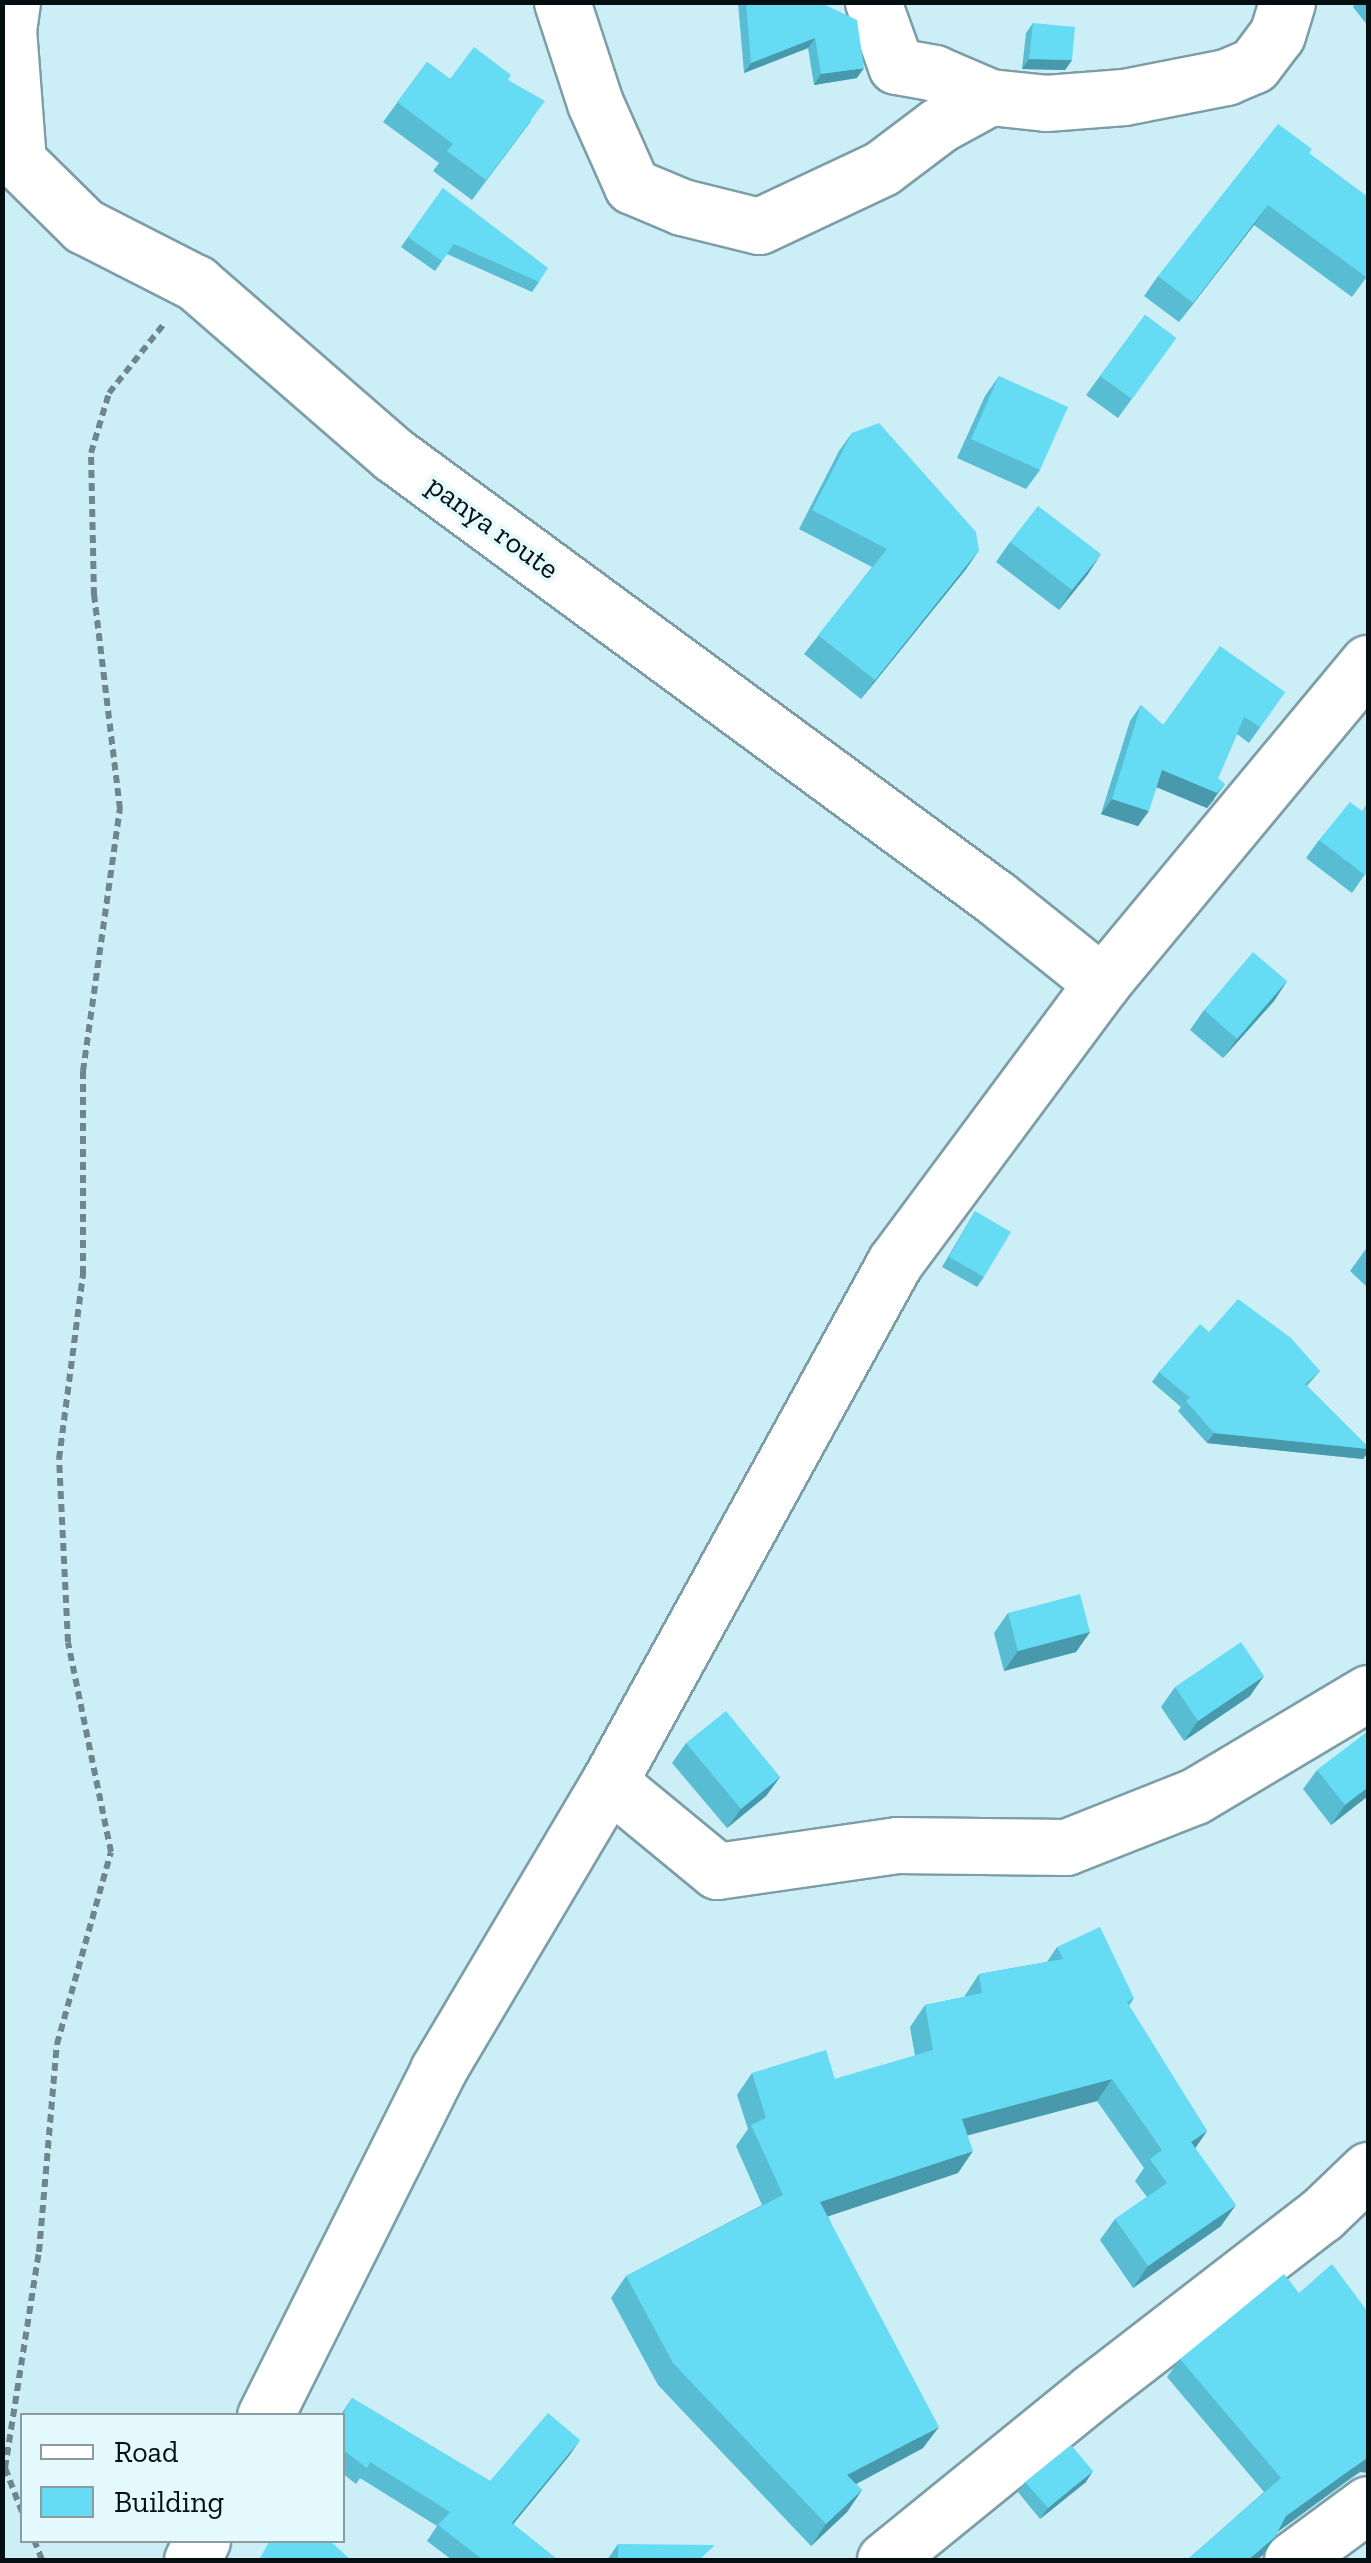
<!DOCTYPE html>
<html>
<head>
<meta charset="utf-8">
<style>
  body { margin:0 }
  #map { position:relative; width:1371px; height:2563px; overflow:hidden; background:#cceff7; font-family:"Zilla Slab",serif }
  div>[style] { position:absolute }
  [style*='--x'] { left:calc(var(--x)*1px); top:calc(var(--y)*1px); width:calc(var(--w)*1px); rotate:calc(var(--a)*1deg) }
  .path>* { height:6px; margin-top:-3px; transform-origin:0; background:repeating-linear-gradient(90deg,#6f878c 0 8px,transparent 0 13px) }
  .roads { filter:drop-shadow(2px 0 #7d9ea6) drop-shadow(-2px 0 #7d9ea6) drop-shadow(0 2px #7d9ea6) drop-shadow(0 -2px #7d9ea6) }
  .minor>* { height:55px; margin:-27.5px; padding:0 27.5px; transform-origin:27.5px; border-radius:27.5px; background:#fff }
  .wall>* { inset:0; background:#58bcd2 }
  .shaded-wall>* { inset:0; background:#4799ab }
  .building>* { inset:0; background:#66dbf4 }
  span { translate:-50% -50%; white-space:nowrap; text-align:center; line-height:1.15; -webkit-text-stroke:8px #e5faff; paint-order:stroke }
  .street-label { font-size:30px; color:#040f12 }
  .frame { position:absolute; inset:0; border:5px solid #040f12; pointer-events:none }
  .legend { position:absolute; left:20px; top:2413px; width:325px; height:130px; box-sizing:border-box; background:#e5faff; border:2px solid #8b9ca0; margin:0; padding:12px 18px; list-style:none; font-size:30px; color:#040f12 }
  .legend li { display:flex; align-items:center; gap:20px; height:50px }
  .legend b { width:50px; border:2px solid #8b9ca0 }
</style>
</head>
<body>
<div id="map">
  <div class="path">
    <i style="--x:22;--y:2512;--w:47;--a:-111.1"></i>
    <i style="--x:5;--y:2468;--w:219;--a:-81.1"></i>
    <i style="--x:39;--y:2252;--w:209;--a:-85.1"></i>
    <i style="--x:57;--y:2044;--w:199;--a:-74.3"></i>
    <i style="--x:111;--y:1852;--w:214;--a:-101.6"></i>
    <i style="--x:68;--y:1642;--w:183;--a:-92.8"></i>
    <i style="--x:59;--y:1459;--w:187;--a:-82.6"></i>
    <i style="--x:83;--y:1274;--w:203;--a:-90"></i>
    <i style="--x:83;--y:1071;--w:265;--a:-82"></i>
    <i style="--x:120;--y:809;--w:216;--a:-96.9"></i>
    <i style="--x:94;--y:595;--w:142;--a:-91.2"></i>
    <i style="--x:91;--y:453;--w:63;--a:-73.3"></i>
    <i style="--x:109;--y:393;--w:87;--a:-51.5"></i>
    <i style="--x:34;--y:2540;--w:22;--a:68"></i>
  </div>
  <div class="roads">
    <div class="minor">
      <i style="--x:12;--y:2;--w:27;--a:98"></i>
      <i style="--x:8;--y:29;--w:132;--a:85.7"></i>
      <i style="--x:18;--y:161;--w:93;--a:44.6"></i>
      <i style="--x:84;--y:226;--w:126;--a:27"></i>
      <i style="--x:196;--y:283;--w:262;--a:41"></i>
      <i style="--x:394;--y:455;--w:747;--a:36.35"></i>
      <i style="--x:996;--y:898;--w:136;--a:38.7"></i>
      <i style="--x:562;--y:2;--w:106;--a:71.9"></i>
      <i style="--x:595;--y:103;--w:91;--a:66"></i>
      <i style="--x:632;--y:186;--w:54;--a:22.8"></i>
      <i style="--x:682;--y:207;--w:79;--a:13.9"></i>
      <i style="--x:759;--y:226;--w:136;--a:-25.2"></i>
      <i style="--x:882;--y:168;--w:71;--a:-37"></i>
      <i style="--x:939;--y:125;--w:58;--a:-28.8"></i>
      <i style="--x:990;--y:97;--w:56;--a:6.1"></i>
      <i style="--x:1046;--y:103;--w:78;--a:-4.4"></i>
      <i style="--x:1124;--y:97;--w:104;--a:-11.1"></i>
      <i style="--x:1226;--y:77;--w:30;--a:-23"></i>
      <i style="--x:1254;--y:65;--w:38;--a:-53"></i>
      <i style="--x:1277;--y:35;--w:34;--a:-73"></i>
      <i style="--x:873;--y:2;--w:68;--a:70.2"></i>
      <i style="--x:896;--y:66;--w:39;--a:10"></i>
      <i style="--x:934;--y:73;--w:61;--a:23.2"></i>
      <i style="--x:609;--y:1782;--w:140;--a:39.5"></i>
      <i style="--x:717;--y:1871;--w:182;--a:-8.2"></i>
      <i style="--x:897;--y:1845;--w:169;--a:0.7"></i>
      <i style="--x:1066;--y:1847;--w:139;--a:-21.6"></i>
      <i style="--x:1195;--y:1796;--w:201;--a:-30.8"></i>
      <i style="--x:265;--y:2416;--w:387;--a:-63.4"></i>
      <i style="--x:438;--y:2070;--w:335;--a:-59.3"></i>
      <i style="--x:609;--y:1782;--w:593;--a:-61.19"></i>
      <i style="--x:895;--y:1262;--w:347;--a:-53.4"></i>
      <i style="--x:1102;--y:983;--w:416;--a:-50.3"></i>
      <i style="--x:192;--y:2560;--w:22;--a:-63"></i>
      <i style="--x:885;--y:2560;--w:268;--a:-39.1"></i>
      <i style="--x:1093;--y:2391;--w:288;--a:-37.7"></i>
      <i style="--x:1321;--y:2215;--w:65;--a:-43.8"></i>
      <i style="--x:1292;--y:2560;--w:94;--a:-36.4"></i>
    </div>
  </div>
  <div class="wall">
    <i style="clip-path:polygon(738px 2px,819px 2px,857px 78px,814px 85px,808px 48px,744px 73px)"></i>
    <i style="clip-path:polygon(1356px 2px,1368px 2px,1368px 26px,1353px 7px)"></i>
    <i style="clip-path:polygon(1033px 23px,1072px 60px,1065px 70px,1022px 69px,1026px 33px)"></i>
    <i style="clip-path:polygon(427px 62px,450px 79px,508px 80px,531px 121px,472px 200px,433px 171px,439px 163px,383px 122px)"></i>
    <i style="clip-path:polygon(1309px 153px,1368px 275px,1352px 297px,1254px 225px,1179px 322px,1144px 296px,1158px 276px)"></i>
    <i style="clip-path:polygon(443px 188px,539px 282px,532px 292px,447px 254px,435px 271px,401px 247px)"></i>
    <i style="clip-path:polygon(1145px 315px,1176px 338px,1118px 418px,1086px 395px)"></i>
    <i style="clip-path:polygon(999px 376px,1040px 470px,1026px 489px,957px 458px,985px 396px)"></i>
    <i style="clip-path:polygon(852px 433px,979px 550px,966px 569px,861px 699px,804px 654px,872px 567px,799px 529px,839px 451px)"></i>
    <i style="clip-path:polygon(1010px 542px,1088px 574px,1059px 610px,996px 562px)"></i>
    <i style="clip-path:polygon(1285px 692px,1249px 743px,1237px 734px,1218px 778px,1214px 800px,1207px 808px,1157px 787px,1138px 826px,1101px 814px,1130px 721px,1141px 705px,1163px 725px)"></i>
    <i style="clip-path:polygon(1319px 840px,1368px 870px,1352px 893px,1306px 858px)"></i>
    <i style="clip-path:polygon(1287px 981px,1274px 1001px,1223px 1058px,1190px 1030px,1204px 1010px)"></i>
    <i style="clip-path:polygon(975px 1211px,984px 1277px,977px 1287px,942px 1267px)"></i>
    <i style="clip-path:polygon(1368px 1246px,1368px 1288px,1350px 1271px)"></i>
    <i style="clip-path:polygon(1209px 1332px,1320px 1371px,1307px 1386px,1368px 1447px,1368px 1452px,1363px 1459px,1207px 1443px,1178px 1411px,1181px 1407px,1152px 1382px,1159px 1372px)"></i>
    <i style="clip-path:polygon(1008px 1613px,1090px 1632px,1076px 1652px,1004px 1671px,994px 1633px)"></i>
    <i style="clip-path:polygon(1175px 1687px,1250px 1696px,1184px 1741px,1161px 1707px)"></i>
    <i style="clip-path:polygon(686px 1743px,780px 1777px,766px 1796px,727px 1828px,672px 1763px)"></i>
    <i style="clip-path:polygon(1317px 1770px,1368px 1796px,1331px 1825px,1303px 1789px)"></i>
    <i style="clip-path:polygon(1057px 1947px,1134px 1998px,1129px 2006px,1207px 2131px,1195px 2148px,1221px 2226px,1133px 2288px,1100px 2240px,1115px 2219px,1147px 2197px,1135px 2181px,1144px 2168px,1097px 2101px,967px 2135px,958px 2173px,828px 2216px,923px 2448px,856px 2484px,862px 2490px,847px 2512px,811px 2546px,658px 2385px,611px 2298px,626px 2276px,762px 2205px,736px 2146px,748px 2129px,737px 2095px,752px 2073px,835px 2079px,915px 2056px,910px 2027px,925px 2005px,964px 1997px,979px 1974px,1047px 1962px)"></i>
    <i style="clip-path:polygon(1180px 2359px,1360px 2472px,1278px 2532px,1262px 2556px,1256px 2560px,1187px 2560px,1264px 2492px,1167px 2377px)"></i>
    <i style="clip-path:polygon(352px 2398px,490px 2481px,580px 2440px,513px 2524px,558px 2560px,452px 2560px,427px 2541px,437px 2526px,360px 2478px,356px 2484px,342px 2473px,342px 2416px,340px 2416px)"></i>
    <i style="clip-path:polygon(1025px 2482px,1086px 2482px,1040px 2519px,1018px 2492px)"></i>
    <i style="clip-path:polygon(618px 2544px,704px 2560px,607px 2560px)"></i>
  </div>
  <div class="shaded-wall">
    <i style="clip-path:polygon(815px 38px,808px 48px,744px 73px,751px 63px)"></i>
    <i style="clip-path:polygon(1029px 59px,1072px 60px,1065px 70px,1022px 69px)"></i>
    <i style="clip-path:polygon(864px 68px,857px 78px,814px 85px,821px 74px)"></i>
    <i style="clip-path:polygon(1268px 205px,1254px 225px,1179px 322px,1193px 303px)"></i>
    <i style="clip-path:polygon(979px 550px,966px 569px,861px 699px,875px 680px)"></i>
    <i style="clip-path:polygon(1101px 554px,1088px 574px,1059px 610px,1072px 590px)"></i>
    <i style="clip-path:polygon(1162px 770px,1225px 784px,1207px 808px,1151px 785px)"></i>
    <i style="clip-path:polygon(1112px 799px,1149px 811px,1138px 826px,1101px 814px)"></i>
    <i style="clip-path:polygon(1287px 981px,1274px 1001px,1223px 1058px,1237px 1039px)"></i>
    <i style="clip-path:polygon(1214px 1433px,1368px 1449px,1368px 1452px,1363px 1459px,1207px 1443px)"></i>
    <i style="clip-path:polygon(1090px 1632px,1076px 1652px,1004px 1671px,1018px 1651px)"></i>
    <i style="clip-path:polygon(1264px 1676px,1250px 1696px,1184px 1741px,1198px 1721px)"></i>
    <i style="clip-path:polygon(780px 1777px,766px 1796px,727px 1828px,741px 1809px)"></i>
    <i style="clip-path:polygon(1368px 1787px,1368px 1796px,1331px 1825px,1345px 1805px)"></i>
    <i style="clip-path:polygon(1112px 2079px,1097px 2101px,947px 2141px,962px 2119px)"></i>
    <i style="clip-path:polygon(1207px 2131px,1192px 2153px,1191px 2142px)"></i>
    <i style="clip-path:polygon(973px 2151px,958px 2173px,805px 2224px,820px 2202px)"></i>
    <i style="clip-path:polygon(1236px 2205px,1221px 2226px,1133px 2288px,1148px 2266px)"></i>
    <i style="clip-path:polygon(939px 2427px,923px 2448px,832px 2497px,847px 2475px)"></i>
    <i style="clip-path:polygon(580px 2440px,569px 2456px,501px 2539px,512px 2523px)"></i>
    <i style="clip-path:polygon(1368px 2457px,1368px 2473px,1360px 2472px,1349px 2479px,1273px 2535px,1286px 2516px)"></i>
    <i style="clip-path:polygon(1093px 2471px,1086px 2482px,1040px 2519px,1048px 2508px)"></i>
    <i style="clip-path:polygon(862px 2490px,847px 2512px,811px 2546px,826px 2524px)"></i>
    <i style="clip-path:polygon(1275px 2537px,1262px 2556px,1256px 2560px,1248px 2560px)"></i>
  </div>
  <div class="building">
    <i style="clip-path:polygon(746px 2px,819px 2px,857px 20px,864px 68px,821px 74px,815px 38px,751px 63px)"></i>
    <i style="clip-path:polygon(1033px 23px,1075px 27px,1072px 60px,1029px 59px)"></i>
    <i style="clip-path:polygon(474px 47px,511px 75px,508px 80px,545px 101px,486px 180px,447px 151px,453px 144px,397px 102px,427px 62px,450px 79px)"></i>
    <i style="clip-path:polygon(1278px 124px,1312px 149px,1309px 153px,1368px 197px,1368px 274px,1366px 277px,1268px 205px,1193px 303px,1158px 276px)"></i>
    <i style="clip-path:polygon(443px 188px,548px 268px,539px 282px,454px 244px,442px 261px,408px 237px)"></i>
    <i style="clip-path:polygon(1145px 315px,1176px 338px,1132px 399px,1100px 376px)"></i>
    <i style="clip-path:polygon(999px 376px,1068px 407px,1040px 470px,971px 439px)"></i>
    <i style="clip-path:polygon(879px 423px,976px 532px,979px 550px,875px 680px,818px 635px,887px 549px,812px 510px,852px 433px)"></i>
    <i style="clip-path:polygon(1038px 506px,1101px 554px,1072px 590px,1010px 542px)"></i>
    <i style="clip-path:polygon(1220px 646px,1285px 692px,1260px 727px,1244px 717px,1218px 778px,1225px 784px,1217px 793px,1162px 770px,1149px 811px,1112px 799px,1141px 705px,1163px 725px)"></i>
    <i style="clip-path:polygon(1350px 802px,1362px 811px,1368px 802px,1368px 870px,1365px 875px,1319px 840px)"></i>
    <i style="clip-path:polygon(1253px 952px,1287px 981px,1237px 1039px,1204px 1010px)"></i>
    <i style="clip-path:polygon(975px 1211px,1011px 1232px,984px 1277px,949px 1257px)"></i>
    <i style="clip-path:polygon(1238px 1299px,1291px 1338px,1320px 1371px,1305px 1384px,1368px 1447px,1368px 1449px,1214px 1433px,1186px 1401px,1190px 1398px,1159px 1372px,1200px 1324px,1209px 1332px)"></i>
    <i style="clip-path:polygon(1080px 1594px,1090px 1632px,1018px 1651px,1008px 1613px)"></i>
    <i style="clip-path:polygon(1241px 1642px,1264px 1676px,1198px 1721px,1175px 1687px)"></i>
    <i style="clip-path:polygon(726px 1711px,780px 1777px,741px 1809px,686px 1743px)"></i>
    <i style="clip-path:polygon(1368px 1731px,1368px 1787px,1345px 1805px,1317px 1770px)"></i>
    <i style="clip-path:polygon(1100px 1927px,1134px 1998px,1127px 2002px,1207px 2131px,1191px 2142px,1236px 2205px,1148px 2266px,1115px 2219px,1167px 2183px,1150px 2159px,1162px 2150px,1112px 2079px,962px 2119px,973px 2151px,820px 2202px,939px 2427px,847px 2475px,862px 2490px,826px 2524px,673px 2363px,626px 2276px,783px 2195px,751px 2125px,766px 2118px,752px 2073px,826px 2050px,835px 2079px,933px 2050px,925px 2005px,982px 1993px,979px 1974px,1063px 1959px,1057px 1947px)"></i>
    <i style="clip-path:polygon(1332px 2264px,1368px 2312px,1368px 2457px,1286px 2516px,1275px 2537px,1248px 2560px,1187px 2560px,1281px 2478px,1180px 2359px,1284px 2274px,1299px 2293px)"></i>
    <i style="clip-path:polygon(352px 2398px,490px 2481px,548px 2413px,580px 2440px,512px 2523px,558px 2560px,483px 2560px,438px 2525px,450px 2512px,370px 2462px,367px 2468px,342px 2449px,342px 2416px)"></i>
    <i style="clip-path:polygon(1071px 2445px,1093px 2471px,1048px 2508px,1025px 2482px)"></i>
    <i style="clip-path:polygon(270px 2540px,329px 2540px,351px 2560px,259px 2560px)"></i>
    <i style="clip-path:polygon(618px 2544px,715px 2545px,699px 2560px,618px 2560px)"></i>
  </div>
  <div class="street-label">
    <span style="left:493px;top:527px;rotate:36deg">panya route</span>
  </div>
  <div class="frame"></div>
  <ul class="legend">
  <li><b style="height:12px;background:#fff"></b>Road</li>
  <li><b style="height:28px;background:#66dbf4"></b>Building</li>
  </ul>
</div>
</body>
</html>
